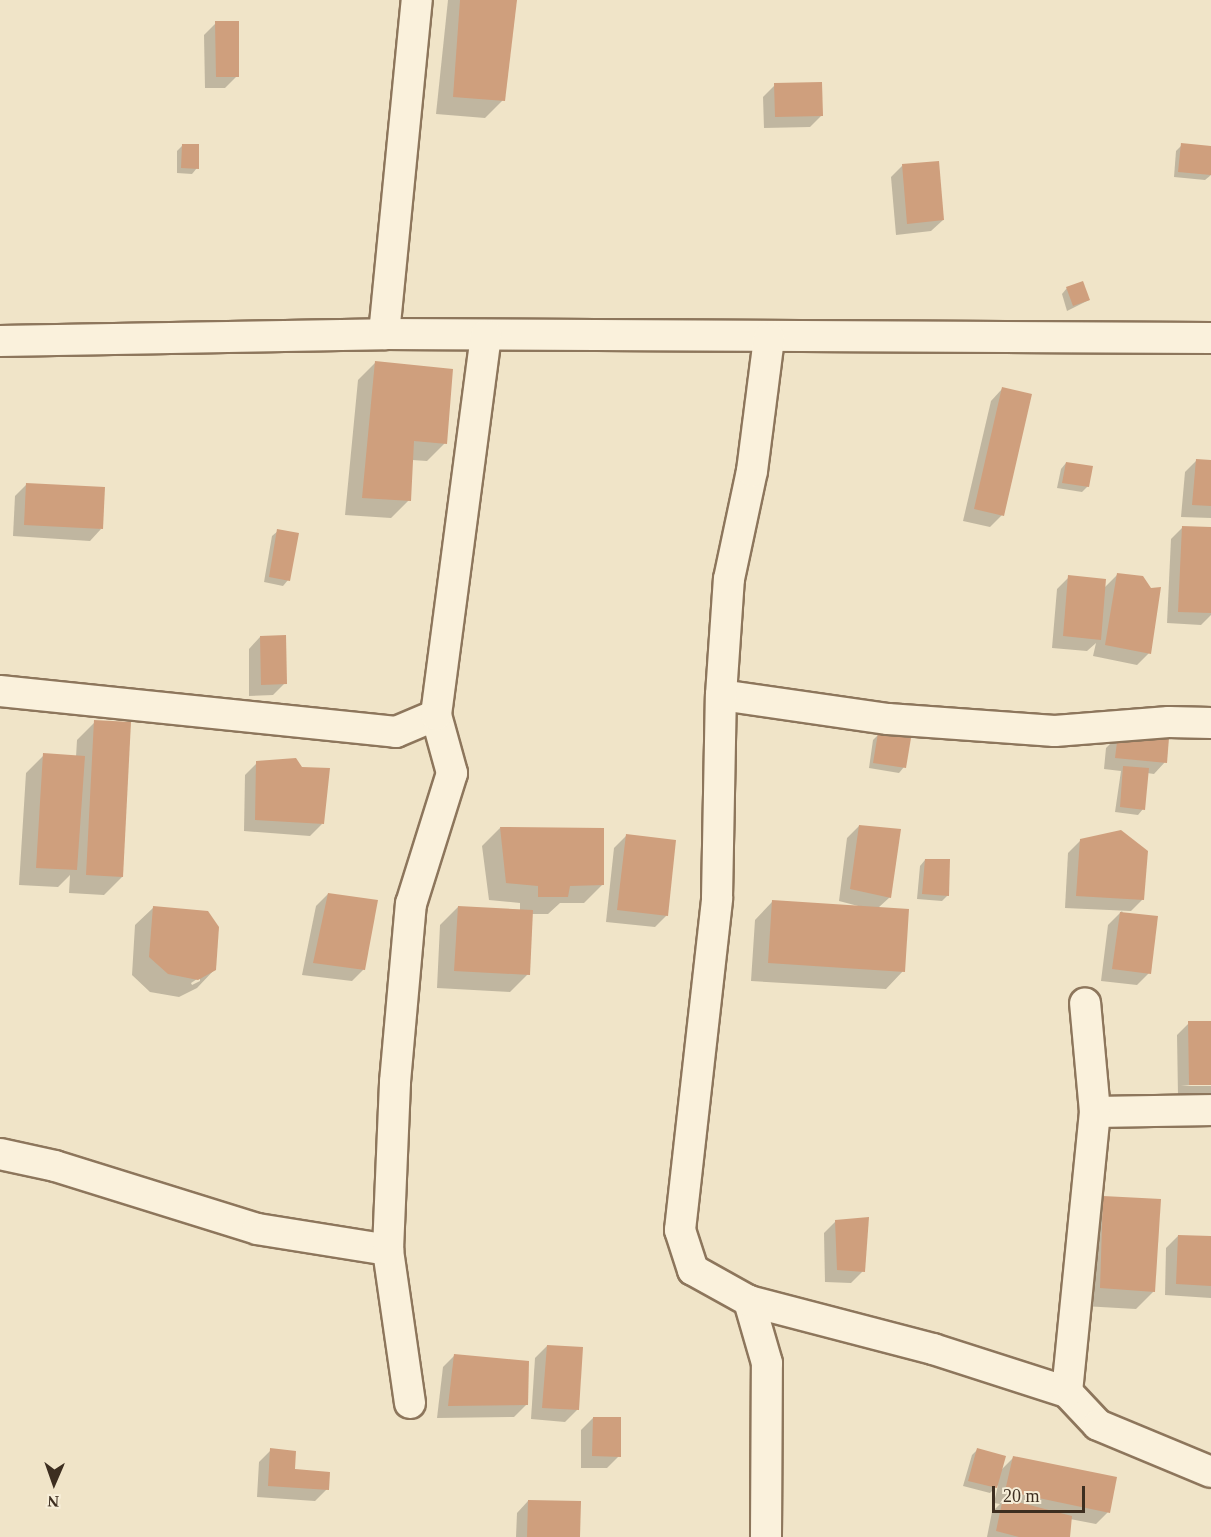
<!DOCTYPE html>
<html>
<head>
<meta charset="utf-8">
<style>
  body { margin:0 }
  #map { position:relative; width:1211px; height:1537px; overflow:hidden; background:#f0e4c8; font-family:"Times New Roman",serif }
  div>[style] { position:absolute }
  [style*='--x'] { left:calc(var(--x)*1px); top:calc(var(--y)*1px); width:calc(var(--w)*1px); rotate:calc(var(--a)*1deg) }
  .shadow>* { inset:0; background:#0003 }
  .building>* { inset:0; background:#cf9f7d }
  .roads { filter:drop-shadow(2px 0 #8d765c) drop-shadow(-2px 0 #8d765c) drop-shadow(0 2px #8d765c) drop-shadow(0 -2px #8d765c) }
  .street>* { height:30px; margin:-15px; padding:0 15px; transform-origin:15px; border-radius:15px; background:#faf1dc }
  span { translate:-50% -50%; white-space:nowrap; text-align:center; line-height:1.15; -webkit-text-stroke:4.5px #f7eed8; paint-order:stroke }
  .north { position:absolute; left:24px; top:1453px; width:60px; height:60px; -webkit-text-stroke:4px #f7eed8; paint-order:stroke; rotate:182deg; font-size:16px; font-weight:700; line-height:24px; text-align:center; color:#3d2e20 }
  .north::after { content:''; display:block; margin:auto; width:21px; height:27px; background:#3d2e20; clip-path:polygon(50% 0,100% 100%,50% 72%,0 100%) }
  .scale { position:absolute; left:992px; top:1486px; width:93px; height:27px; box-sizing:border-box; border:3px solid #3d2e20; border-top:0; padding-left:8px; font-size:18px; line-height:21px; white-space:nowrap; color:#3d2e20; -webkit-text-stroke:4px #f7eed8; paint-order:stroke }
</style>
</head>
<body>
<div id="map">
  <div class="shadow">
    <i style="clip-path:polygon(448px 0,515px 0,503px 100px,485px 118px,436px 114px)"></i>
    <i style="clip-path:polygon(216px 23px,237px 76px,225px 88px,205px 88px,204px 35px)"></i>
    <i style="clip-path:polygon(775px 85px,822px 115px,810px 127px,764px 128px,763px 97px)"></i>
    <i style="clip-path:polygon(183px 145px,197px 168px,192px 174px,177px 173px,177px 151px)"></i>
    <i style="clip-path:polygon(1182px 145px,1211px 148px,1211px 175px,1205px 180px,1174px 177px,1176px 151px)"></i>
    <i style="clip-path:polygon(903px 165px,943px 220px,931px 231px,896px 235px,891px 177px)"></i>
    <i style="clip-path:polygon(1067px 288px,1089px 300px,1067px 311px,1062px 294px)"></i>
    <i style="clip-path:polygon(376px 362px,445px 443px,427px 461px,412px 460px,409px 500px,391px 518px,345px 515px,358px 380px)"></i>
    <i style="clip-path:polygon(1002px 389px,1002px 515px,990px 527px,963px 521px,991px 401px)"></i>
    <i style="clip-path:polygon(1197px 460px,1211px 461px,1211px 518px,1181px 517px,1185px 472px)"></i>
    <i style="clip-path:polygon(1066px 463px,1088px 486px,1082px 492px,1057px 488px,1061px 469px)"></i>
    <i style="clip-path:polygon(27px 484px,101px 529px,90px 541px,13px 536px,15px 496px)"></i>
    <i style="clip-path:polygon(1183px 527px,1211px 528px,1211px 615px,1201px 625px,1167px 623px,1171px 539px)"></i>
    <i style="clip-path:polygon(278px 531px,288px 580px,283px 586px,264px 582px,272px 536px)"></i>
    <i style="clip-path:polygon(1117px 575px,1149px 653px,1137px 665px,1093px 656px,1096px 643px,1087px 651px,1052px 648px,1057px 589px,1069px 577px,1103px 589px)"></i>
    <i style="clip-path:polygon(260px 637px,285px 683px,273px 695px,249px 696px,249px 649px)"></i>
    <i style="clip-path:polygon(95px 722px,122px 877px,104px 895px,69px 893px,70px 875px,58px 887px,19px 885px,26px 773px,44px 755px,76px 757px,77px 740px)"></i>
    <i style="clip-path:polygon(879px 734px,904px 767px,899px 773px,869px 768px,873px 740px)"></i>
    <i style="clip-path:polygon(1118px 736px,1165px 762px,1154px 774px,1147px 773px,1143px 809px,1138px 815px,1115px 812px,1121px 771px,1104px 769px,1106px 748px)"></i>
    <i style="clip-path:polygon(257px 763px,322px 824px,310px 836px,244px 831px,245px 775px)"></i>
    <i style="clip-path:polygon(859px 826px,890px 897px,878px 908px,903px 971px,886px 989px,751px 981px,755px 920px,772px 902px,862px 907px,839px 901px,847px 838px)"></i>
    <i style="clip-path:polygon(500px 828px,602px 885px,584px 903px,560px 903px,548px 914px,531px 914px,528px 974px,510px 992px,437px 988px,440px 925px,458px 907px,520px 911px,520px 903px,489px 900px,482px 846px)"></i>
    <i style="clip-path:polygon(626px 836px,667px 915px,655px 927px,606px 922px,614px 848px)"></i>
    <i style="clip-path:polygon(1081px 840px,1143px 899px,1131px 911px,1065px 908px,1068px 853px)"></i>
    <i style="clip-path:polygon(925px 860px,948px 895px,942px 901px,917px 899px,920px 866px)"></i>
    <i style="clip-path:polygon(328px 894px,364px 969px,352px 981px,302px 975px,316px 906px)"></i>
    <i style="clip-path:polygon(evenodd,153px 908px,215px 969px,197px 988px,179px 997px,150px 992px,132px 975px,135px 925px,153px 908px,200px 977px,200px 981px,192px 985px,191px 983px,200px 977px)"></i>
    <i style="clip-path:polygon(1122px 911px,1149px 973px,1137px 985px,1101px 981px,1108px 925px)"></i>
    <i style="clip-path:polygon(1189px 1023px,1211px 1023px,1211px 1083px,1181px 1086px,1211px 1086px,1211px 1096px,1178px 1096px,1177px 1035px)"></i>
    <i style="clip-path:polygon(1104px 1198px,1154px 1291px,1136px 1309px,1083px 1306px,1086px 1216px)"></i>
    <i style="clip-path:polygon(836px 1221px,863px 1271px,851px 1283px,825px 1282px,824px 1233px)"></i>
    <i style="clip-path:polygon(1178px 1236px,1211px 1237px,1211px 1298px,1165px 1295px,1166px 1248px)"></i>
    <i style="clip-path:polygon(547px 1346px,577px 1410px,565px 1422px,531px 1419px,535px 1358px)"></i>
    <i style="clip-path:polygon(455px 1355px,526px 1405px,514px 1417px,437px 1418px,443px 1367px)"></i>
    <i style="clip-path:polygon(593px 1418px,619px 1456px,607px 1468px,581px 1468px,581px 1430px)"></i>
    <i style="clip-path:polygon(978px 1449px,1000px 1471px,1014px 1457px,1108px 1512px,1096px 1524px,1070px 1519px,1068px 1537px,987px 1537px,992px 1512px,1000px 1504px,994px 1503px,998px 1485px,990px 1493px,963px 1486px,972px 1455px)"></i>
    <i style="clip-path:polygon(271px 1450px,294px 1471px,327px 1489px,315px 1501px,257px 1497px,259px 1462px)"></i>
    <i style="clip-path:polygon(528px 1501px,578px 1537px,516px 1537px,517px 1513px)"></i>
  </div>
  <div class="building">
    <i style="clip-path:polygon(460px 0,517px 0,505px 101px,453px 97px)"></i>
    <i style="clip-path:polygon(215px 21px,239px 21px,239px 77px,216px 77px)"></i>
    <i style="clip-path:polygon(822px 82px,823px 116px,775px 117px,774px 83px)"></i>
    <i style="clip-path:polygon(1181px 143px,1211px 146px,1211px 175px,1178px 172px)"></i>
    <i style="clip-path:polygon(182px 144px,199px 144px,199px 169px,181px 168px)"></i>
    <i style="clip-path:polygon(939px 161px,944px 220px,907px 224px,902px 164px)"></i>
    <i style="clip-path:polygon(1083px 281px,1090px 300px,1073px 306px,1066px 287px)"></i>
    <i style="clip-path:polygon(375px 361px,453px 369px,447px 444px,414px 441px,411px 501px,362px 498px)"></i>
    <i style="clip-path:polygon(1002px 387px,1032px 394px,1004px 516px,974px 509px)"></i>
    <i style="clip-path:polygon(1196px 459px,1211px 460px,1211px 506px,1192px 505px)"></i>
    <i style="clip-path:polygon(1066px 462px,1093px 466px,1089px 487px,1062px 483px)"></i>
    <i style="clip-path:polygon(26px 483px,105px 487px,103px 529px,24px 525px)"></i>
    <i style="clip-path:polygon(1182px 526px,1211px 527px,1211px 613px,1178px 612px)"></i>
    <i style="clip-path:polygon(277px 529px,299px 533px,290px 581px,269px 577px)"></i>
    <i style="clip-path:polygon(1117px 573px,1143px 576px,1151px 588px,1161px 587px,1151px 654px,1105px 645px)"></i>
    <i style="clip-path:polygon(1068px 575px,1106px 579px,1101px 640px,1063px 636px)"></i>
    <i style="clip-path:polygon(286px 635px,287px 684px,261px 685px,260px 636px)"></i>
    <i style="clip-path:polygon(94px 720px,131px 722px,123px 877px,86px 875px)"></i>
    <i style="clip-path:polygon(878px 733px,911px 738px,906px 768px,873px 763px)"></i>
    <i style="clip-path:polygon(1118px 734px,1169px 738px,1167px 763px,1115px 758px)"></i>
    <i style="clip-path:polygon(43px 753px,85px 756px,77px 870px,36px 868px)"></i>
    <i style="clip-path:polygon(296px 758px,302px 767px,330px 768px,324px 824px,255px 820px,256px 761px)"></i>
    <i style="clip-path:polygon(1123px 766px,1149px 768px,1145px 810px,1120px 807px)"></i>
    <i style="clip-path:polygon(859px 825px,901px 829px,891px 898px,850px 889px)"></i>
    <i style="clip-path:polygon(500px 827px,604px 828px,604px 885px,570px 886px,568px 897px,538px 897px,538px 886px,506px 883px)"></i>
    <i style="clip-path:polygon(1121px 830px,1148px 851px,1144px 900px,1076px 896px,1080px 839px)"></i>
    <i style="clip-path:polygon(626px 834px,676px 840px,668px 916px,617px 910px)"></i>
    <i style="clip-path:polygon(925px 859px,950px 859px,949px 896px,922px 894px)"></i>
    <i style="clip-path:polygon(328px 893px,378px 900px,365px 970px,313px 963px)"></i>
    <i style="clip-path:polygon(772px 900px,909px 909px,905px 972px,768px 963px)"></i>
    <i style="clip-path:polygon(153px 906px,208px 911px,219px 927px,216px 970px,198px 980px,168px 974px,149px 957px)"></i>
    <i style="clip-path:polygon(458px 906px,533px 910px,530px 975px,454px 971px)"></i>
    <i style="clip-path:polygon(1120px 912px,1158px 916px,1151px 974px,1112px 969px)"></i>
    <i style="clip-path:polygon(1188px 1021px,1211px 1021px,1211px 1085px,1189px 1085px)"></i>
    <i style="clip-path:polygon(1103px 1196px,1161px 1199px,1155px 1292px,1100px 1288px)"></i>
    <i style="clip-path:polygon(869px 1217px,865px 1272px,837px 1270px,835px 1220px)"></i>
    <i style="clip-path:polygon(1178px 1235px,1211px 1236px,1211px 1286px,1176px 1284px)"></i>
    <i style="clip-path:polygon(547px 1345px,583px 1347px,579px 1410px,542px 1408px)"></i>
    <i style="clip-path:polygon(454px 1354px,529px 1361px,528px 1405px,448px 1406px)"></i>
    <i style="clip-path:polygon(593px 1417px,621px 1417px,621px 1457px,592px 1456px)"></i>
    <i style="clip-path:polygon(270px 1448px,296px 1451px,295px 1469px,330px 1472px,329px 1490px,268px 1486px)"></i>
    <i style="clip-path:polygon(977px 1448px,1006px 1456px,997px 1488px,968px 1481px)"></i>
    <i style="clip-path:polygon(1013px 1456px,1117px 1477px,1110px 1513px,1005px 1491px)"></i>
    <i style="clip-path:polygon(1003px 1498px,1072px 1516px,1070px 1537px,1019px 1537px,996px 1531px)"></i>
    <i style="clip-path:polygon(528px 1500px,581px 1501px,580px 1537px,527px 1537px)"></i>
  </div>
  <div class="roads">
    <div class="street">
      <i style="--x:384;--y:334;--w:336;--a:-84.4"></i>
      <i style="--x:0;--y:341;--w:384;--a:-1"></i>
      <i style="--x:384;--y:334;--w:827;--a:0.28"></i>
      <i style="--x:0;--y:691;--w:398;--a:5.9"></i>
      <i style="--x:396;--y:732;--w:43;--a:-23"></i>
      <i style="--x:721;--y:695;--w:169;--a:8.2"></i>
      <i style="--x:888;--y:719;--w:167;--a:4.1"></i>
      <i style="--x:1055;--y:731;--w:114;--a:-4.5"></i>
      <i style="--x:1169;--y:722;--w:42;--a:1.4"></i>
      <i style="--x:1095;--y:1112;--w:116;--a:-1"></i>
      <i style="--x:0;--y:1154;--w:56;--a:12.3"></i>
      <i style="--x:55;--y:1166;--w:212;--a:17.3"></i>
      <i style="--x:257;--y:1229;--w:133;--a:9.1"></i>
      <i style="--x:749;--y:1301;--w:190;--a:14.6"></i>
      <i style="--x:933;--y:1349;--w:141;--a:17.8"></i>
      <i style="--x:1067;--y:1392;--w:45;--a:46.8"></i>
      <i style="--x:1098;--y:1425;--w:122;--a:22.6"></i>
      <i style="--x:1067;--y:1392;--w:281;--a:-84.3"></i>
      <i style="--x:1095;--y:1112;--w:109;--a:-95.2"></i>
      <i style="--x:410;--y:1403;--w:155;--a:-98.2"></i>
      <i style="--x:388;--y:1250;--w:168;--a:-87.6"></i>
      <i style="--x:395;--y:1082;--w:179;--a:-84.9"></i>
      <i style="--x:411;--y:904;--w:137;--a:-72.6"></i>
      <i style="--x:452;--y:773;--w:60;--a:-105.4"></i>
      <i style="--x:436;--y:715;--w:383;--a:-82.5"></i>
      <i style="--x:766;--y:1537;--w:174;--a:-89.7"></i>
      <i style="--x:767;--y:1363;--w:65;--a:-106.2"></i>
      <i style="--x:749;--y:1301;--w:64;--a:-151"></i>
      <i style="--x:693;--y:1270;--w:42;--a:-108"></i>
      <i style="--x:680;--y:1230;--w:334;--a:-83.6"></i>
      <i style="--x:717;--y:898;--w:203;--a:-88.9"></i>
      <i style="--x:721;--y:695;--w:116;--a:-86.1"></i>
      <i style="--x:729;--y:579;--w:110;--a:-78"></i>
      <i style="--x:752;--y:471;--w:134;--a:-82.7"></i>
    </div>
  </div>
  <div class="north">N</div>
  <div class="scale">20 m</div>
</div>
</body>
</html>
